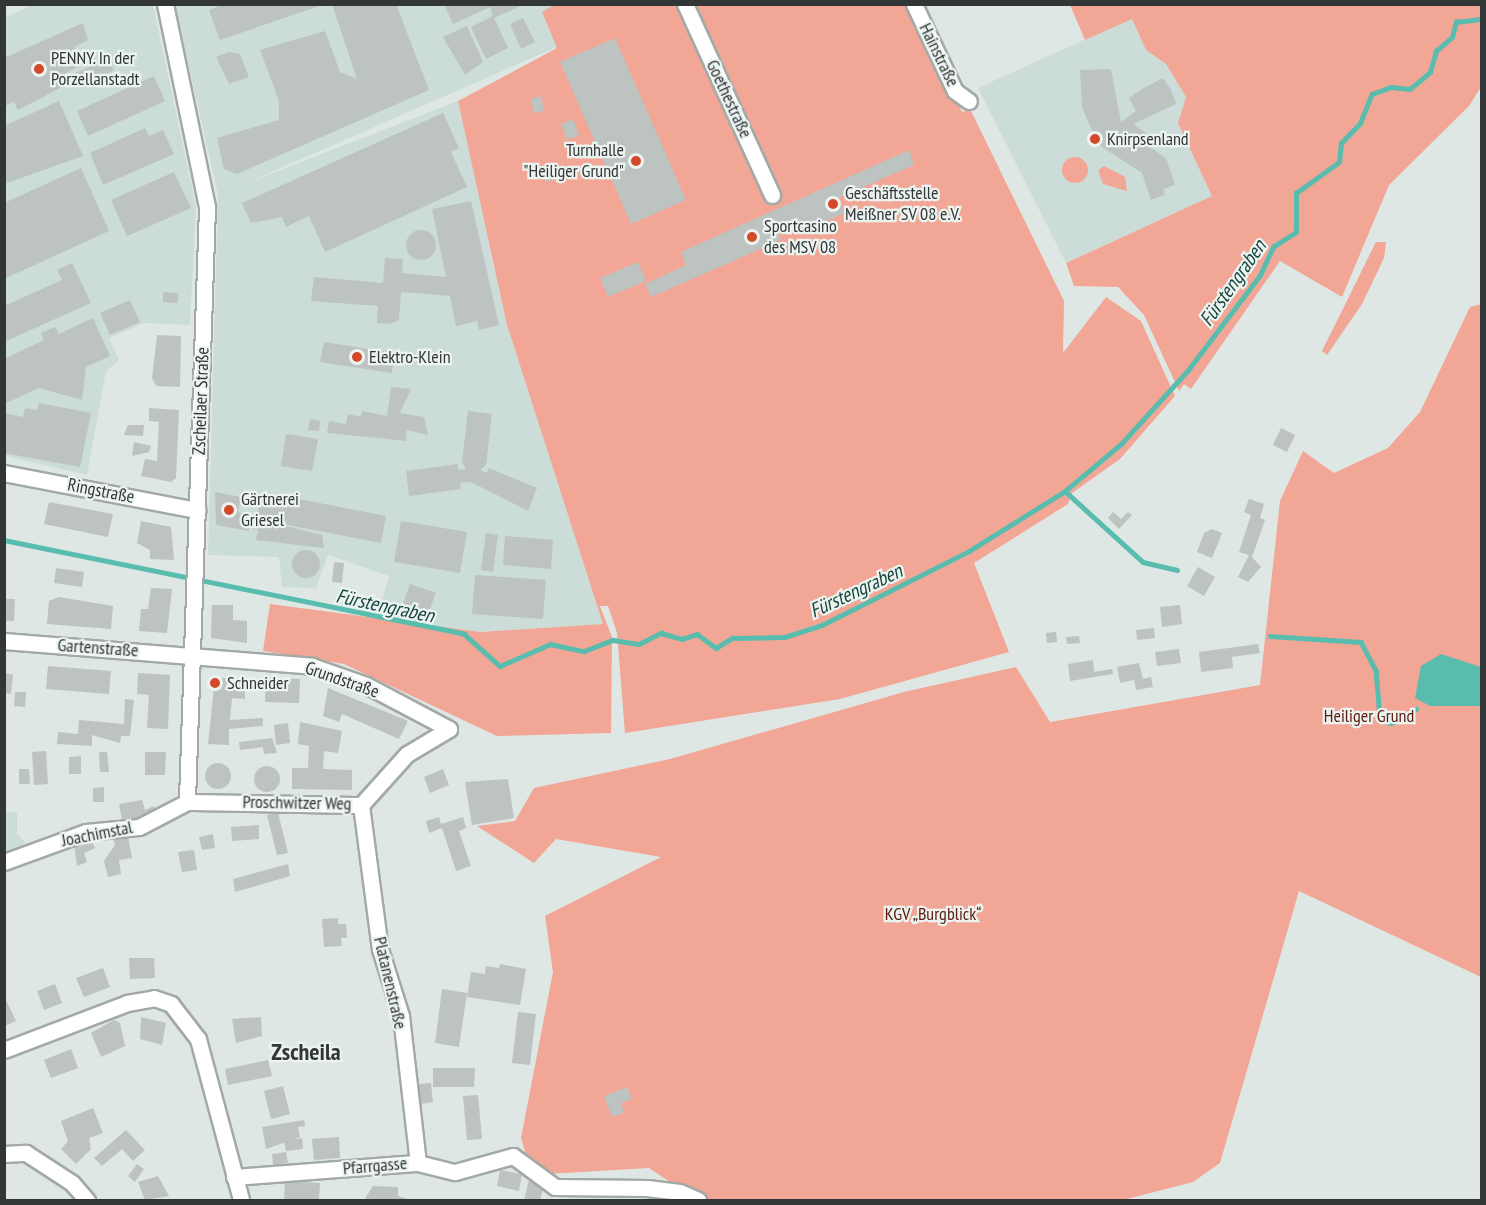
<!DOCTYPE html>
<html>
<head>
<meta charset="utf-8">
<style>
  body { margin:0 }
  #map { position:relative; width:1486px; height:1205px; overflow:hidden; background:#dfe7e5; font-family:"PT Sans Narrow",sans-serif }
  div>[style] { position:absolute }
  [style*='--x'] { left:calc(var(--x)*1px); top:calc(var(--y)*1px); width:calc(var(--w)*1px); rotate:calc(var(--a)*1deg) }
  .built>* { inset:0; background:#ccdcd9 }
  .green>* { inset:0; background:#f2a695 }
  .round { border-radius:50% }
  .water>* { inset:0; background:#58bdae }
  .stream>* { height:4.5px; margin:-2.25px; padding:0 2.25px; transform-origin:2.25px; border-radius:2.25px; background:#58bdae }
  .building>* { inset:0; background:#bcc3c1 }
  .roads { filter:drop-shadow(2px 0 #a2a9a7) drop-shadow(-2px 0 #a2a9a7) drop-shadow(0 2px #a2a9a7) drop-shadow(0 -2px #a2a9a7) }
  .street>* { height:15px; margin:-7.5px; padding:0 7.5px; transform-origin:7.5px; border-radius:7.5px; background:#fff }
  .dots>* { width:16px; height:16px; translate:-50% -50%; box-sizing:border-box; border:3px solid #ecf4f2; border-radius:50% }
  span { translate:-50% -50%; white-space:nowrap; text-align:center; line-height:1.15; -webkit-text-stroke:4.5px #ecf4f2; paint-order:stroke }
  .street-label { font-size:18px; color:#333636 }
  .poi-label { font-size:18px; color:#333636 }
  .left { translate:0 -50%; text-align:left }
  .right { translate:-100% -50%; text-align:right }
  .park-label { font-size:18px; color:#5c190b }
  .water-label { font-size:20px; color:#17453e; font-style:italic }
  .district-label { font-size:24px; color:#333636; font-weight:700 }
  .frame { position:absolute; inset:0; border:6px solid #333636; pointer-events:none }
</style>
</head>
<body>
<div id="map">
  <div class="built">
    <i style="clip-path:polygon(32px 5px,153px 5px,196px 206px,190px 325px,144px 323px,109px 338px,119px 360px,106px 371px,87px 475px,5px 456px,5px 18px)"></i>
    <i style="clip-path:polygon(175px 5px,554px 5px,542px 12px,557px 47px,242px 185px,458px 101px,507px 325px,603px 624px,481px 632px,377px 618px,389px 576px,328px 555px,316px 588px,282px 587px,279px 557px,208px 555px,218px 195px)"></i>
    <i style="clip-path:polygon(1132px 18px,1146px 50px,1166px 64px,1186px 97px,1178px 123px,1212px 196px,1066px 263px,978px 88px)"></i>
    <i style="clip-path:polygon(5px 812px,17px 812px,17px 834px,25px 842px,19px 852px,5px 856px)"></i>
  </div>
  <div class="green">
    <i style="clip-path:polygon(554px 5px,908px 5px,962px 112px,970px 109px,1064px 301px,1063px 353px,1106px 297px,1141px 321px,1175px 396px,1120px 459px,1072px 493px,1068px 504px,974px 563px,1009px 652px,840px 699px,625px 733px,617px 633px,608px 606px,600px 606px,612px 637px,611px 733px,497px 736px,344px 664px,263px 651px,270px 604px,481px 632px,603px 624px,507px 325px,458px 101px,557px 48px,542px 12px)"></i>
    <i style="clip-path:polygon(1070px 5px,1481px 5px,1481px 87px,1469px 106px,1389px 185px,1342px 297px,1280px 261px,1191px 389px,1184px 384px,1179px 391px,1144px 315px,1118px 287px,1074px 286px,1066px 263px,1212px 196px,1178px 123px,1186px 97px,1166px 64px,1146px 50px,1132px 19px,1085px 40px)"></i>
    <i class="round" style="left:1062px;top:157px;width:26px;height:26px"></i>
    <i style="clip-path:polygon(1104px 166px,1125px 177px,1127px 191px,1103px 184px,1098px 170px)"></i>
    <i style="clip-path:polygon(1376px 242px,1386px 242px,1384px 258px,1362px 304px,1327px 355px,1322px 351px)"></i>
    <i style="clip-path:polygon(1481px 304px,1481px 977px,1299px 891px,1220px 1163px,1193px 1182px,1123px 1200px,697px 1200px,649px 1168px,547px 1174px,526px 1155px,521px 1138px,553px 972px,545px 916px,661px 857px,556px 839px,534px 863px,477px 826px,515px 821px,534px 788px,670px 759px,904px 692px,1016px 667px,1050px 722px,1260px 685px,1280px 501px,1303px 451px,1334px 473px,1388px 448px,1420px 412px,1470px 307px)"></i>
  </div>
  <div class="water">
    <i style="clip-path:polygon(1441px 654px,1481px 667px,1481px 706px,1430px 706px,1415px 698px,1421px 666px)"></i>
  </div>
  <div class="stream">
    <i style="--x:1065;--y:491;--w:105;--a:42.3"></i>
    <i style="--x:1143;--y:562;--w:35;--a:13"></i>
    <i style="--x:4;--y:540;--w:470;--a:11.5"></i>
    <i style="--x:464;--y:634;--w:48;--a:41.6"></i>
    <i style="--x:500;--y:666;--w:55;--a:-23.7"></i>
    <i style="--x:550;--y:644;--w:35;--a:12"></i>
    <i style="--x:584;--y:651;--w:31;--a:-21"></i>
    <i style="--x:613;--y:640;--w:26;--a:9"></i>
    <i style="--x:639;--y:644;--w:25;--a:-27"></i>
    <i style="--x:661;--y:633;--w:22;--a:16"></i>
    <i style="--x:682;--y:639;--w:16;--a:-18"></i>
    <i style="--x:697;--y:634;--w:24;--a:36"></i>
    <i style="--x:716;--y:648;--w:19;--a:-32"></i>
    <i style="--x:732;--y:638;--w:53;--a:-1.1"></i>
    <i style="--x:785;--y:637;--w:39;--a:-18"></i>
    <i style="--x:822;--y:625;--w:165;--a:-26.7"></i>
    <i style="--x:969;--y:551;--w:113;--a:-32"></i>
    <i style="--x:1065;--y:491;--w:73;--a:-40"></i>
    <i style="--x:1121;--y:444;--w:100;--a:-47.8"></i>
    <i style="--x:1188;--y:370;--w:119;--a:-52.8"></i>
    <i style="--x:1260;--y:275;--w:31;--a:-65"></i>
    <i style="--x:1273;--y:247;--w:27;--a:-33"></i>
    <i style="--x:1296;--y:232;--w:39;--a:-90"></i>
    <i style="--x:1296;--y:193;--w:53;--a:-35.8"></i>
    <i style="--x:1339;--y:162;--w:19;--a:-84"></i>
    <i style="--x:1341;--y:143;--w:28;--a:-46"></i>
    <i style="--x:1360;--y:123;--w:31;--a:-68"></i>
    <i style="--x:1372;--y:94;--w:20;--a:-20"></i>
    <i style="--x:1391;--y:87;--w:19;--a:6"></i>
    <i style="--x:1410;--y:89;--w:26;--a:-40"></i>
    <i style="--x:1430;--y:72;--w:22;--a:-74"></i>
    <i style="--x:1436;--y:51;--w:21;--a:-41"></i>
    <i style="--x:1452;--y:37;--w:16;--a:-75"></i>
    <i style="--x:1456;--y:22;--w:26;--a:-7"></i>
    <i style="--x:1270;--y:636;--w:91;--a:3.8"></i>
    <i style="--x:1361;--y:642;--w:32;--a:62"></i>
    <i style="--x:1376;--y:670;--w:48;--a:85.2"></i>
    <i style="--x:1380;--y:718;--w:11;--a:27"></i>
    <i style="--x:1390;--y:723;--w:13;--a:-13"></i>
    <i style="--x:1403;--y:720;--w:17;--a:-40"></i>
  </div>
  <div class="building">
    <i style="clip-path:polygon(224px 4px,322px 4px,322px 5px,220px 40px,209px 10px)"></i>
    <i style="clip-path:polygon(332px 4px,396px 4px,429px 90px,237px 174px,224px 169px,217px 138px,279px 120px,279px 101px,260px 50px,325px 31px,340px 72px,357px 79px)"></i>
    <i style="clip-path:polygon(444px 4px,525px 4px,494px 18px,508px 48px,486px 59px,471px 27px,493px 16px,490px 7px,453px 24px)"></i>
    <i style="clip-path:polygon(523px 18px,535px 42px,521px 49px,510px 24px)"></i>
    <i style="clip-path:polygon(83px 23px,88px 40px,74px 47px,82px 65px,66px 73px,70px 83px,18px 110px,14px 102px,4px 106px,4px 58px)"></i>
    <i style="clip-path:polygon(467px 26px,483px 62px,465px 75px,443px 37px)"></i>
    <i style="clip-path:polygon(615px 38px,686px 200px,631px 224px,560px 62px)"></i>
    <i style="clip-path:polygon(229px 52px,240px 54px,249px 77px,229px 84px,216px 57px)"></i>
    <i style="clip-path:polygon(108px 58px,114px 70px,76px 88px,71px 75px)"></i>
    <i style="clip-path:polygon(1111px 69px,1121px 122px,1136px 111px,1129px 98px,1142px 89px,1163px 78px,1171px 90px,1176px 104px,1133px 124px,1153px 138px,1148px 146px,1166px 158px,1175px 185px,1163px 189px,1165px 195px,1151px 200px,1142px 173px,1099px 145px,1094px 135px,1082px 107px,1080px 70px)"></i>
    <i style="clip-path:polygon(154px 76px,165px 101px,88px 136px,77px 111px)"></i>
    <i style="clip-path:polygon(541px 96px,544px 111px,534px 113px,531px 99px)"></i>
    <i style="clip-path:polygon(59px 101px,83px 156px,4px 184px,4px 126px)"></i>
    <i style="clip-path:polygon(443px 113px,459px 148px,451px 152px,467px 187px,325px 252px,309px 216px,286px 227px,282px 217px,251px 223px,242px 203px)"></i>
    <i style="clip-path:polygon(573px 119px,579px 135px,567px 140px,561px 124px)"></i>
    <i style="clip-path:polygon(145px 128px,149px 136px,163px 130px,174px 154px,103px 185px,90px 153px)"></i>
    <i style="clip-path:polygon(909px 150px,914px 165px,838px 198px,844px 213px,796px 235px,790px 220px,776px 227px,781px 240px,651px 297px,645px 284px,686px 265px,681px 252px)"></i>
    <i style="clip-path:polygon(554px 166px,558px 178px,546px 182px,542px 170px)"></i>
    <i style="clip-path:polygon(81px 168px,109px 231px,4px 279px,4px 203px)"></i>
    <i style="clip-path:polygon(174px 172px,191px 208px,127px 236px,111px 200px)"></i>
    <i style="clip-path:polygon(471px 201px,499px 325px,479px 330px,477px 321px,456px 326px,450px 296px,439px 295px,401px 292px,399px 320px,389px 324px,377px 323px,378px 306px,311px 301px,314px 277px,383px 283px,385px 258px,403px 259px,402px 273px,446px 277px,432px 209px)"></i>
    <i class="round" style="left:406px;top:230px;width:30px;height:30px"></i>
    <i style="clip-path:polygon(638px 262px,646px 281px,608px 297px,600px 278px)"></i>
    <i style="clip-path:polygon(72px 263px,91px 303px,4px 342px,4px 306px,62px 280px,57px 270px)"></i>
    <i style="clip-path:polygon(163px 292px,178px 293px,178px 303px,163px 302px)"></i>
    <i style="clip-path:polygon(130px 300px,140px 322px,110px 335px,100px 313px)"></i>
    <i style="clip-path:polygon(93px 318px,110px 356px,86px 367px,82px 400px,39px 388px,4px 404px,4px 359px,44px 340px,41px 333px,55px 327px,59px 334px)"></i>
    <i style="clip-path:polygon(157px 335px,181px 336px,180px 387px,156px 386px,152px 378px)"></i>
    <i style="clip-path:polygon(324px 342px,394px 353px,392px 373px,320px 362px)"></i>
    <i style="clip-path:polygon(391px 387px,411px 389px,400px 413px,424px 417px,428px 435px,407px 430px,406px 441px,327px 433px,329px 421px,346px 424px,348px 414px,361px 417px,362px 411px,387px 416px)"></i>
    <i style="clip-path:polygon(39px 403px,91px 413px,80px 467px,4px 453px,4px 413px,23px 417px,25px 408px,37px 410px)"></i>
    <i style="clip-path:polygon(149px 408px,179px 410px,176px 478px,171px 482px,141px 476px,145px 459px,157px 461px,159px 422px,149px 421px)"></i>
    <i style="clip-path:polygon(468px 411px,492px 414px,486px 465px,480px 470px,487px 473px,489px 468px,537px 488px,528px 511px,471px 482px,460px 483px,461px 489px,409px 496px,406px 471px,458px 464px,458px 470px,466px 469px,462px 462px)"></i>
    <i style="clip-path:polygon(310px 419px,320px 421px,319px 431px,308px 430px)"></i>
    <i style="clip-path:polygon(128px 425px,144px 425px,143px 436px,124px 435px)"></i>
    <i style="clip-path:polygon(1281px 428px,1295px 435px,1287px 452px,1273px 445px)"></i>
    <i style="clip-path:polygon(286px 434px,318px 439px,312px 471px,281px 466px)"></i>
    <i style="clip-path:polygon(134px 442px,151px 446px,149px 452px,132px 456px)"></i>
    <i style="clip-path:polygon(215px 492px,241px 497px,238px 512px,251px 515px,249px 531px,216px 525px)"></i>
    <i style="clip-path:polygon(263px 492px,386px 516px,381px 543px,262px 520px,322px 535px,324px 548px,256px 540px,258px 530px,252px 529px)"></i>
    <i style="clip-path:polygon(1249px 499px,1264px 504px,1260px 518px,1265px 520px,1252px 557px,1261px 567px,1248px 582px,1238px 577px,1249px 555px,1239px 552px,1251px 515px,1244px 512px)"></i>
    <i style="clip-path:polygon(49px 502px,113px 514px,108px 537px,44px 524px)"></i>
    <i style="clip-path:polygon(1113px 512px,1121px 519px,1128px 512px,1132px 515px,1119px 529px,1108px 518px)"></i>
    <i style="clip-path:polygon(141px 521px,171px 527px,174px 560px,150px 559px,150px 550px,137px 543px)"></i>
    <i style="clip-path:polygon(401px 521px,467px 532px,460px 573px,394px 562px)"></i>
    <i style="clip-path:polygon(1212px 529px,1222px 533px,1212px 558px,1197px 552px,1204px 533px)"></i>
    <i style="clip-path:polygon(486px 533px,498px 535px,493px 572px,481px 570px)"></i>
    <i style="clip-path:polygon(505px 536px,553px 540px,551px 569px,503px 565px)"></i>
    <i class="round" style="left:292px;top:550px;width:28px;height:28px"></i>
    <i style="clip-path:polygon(334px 562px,344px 563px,342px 583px,332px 582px)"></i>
    <i style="clip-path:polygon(1198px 567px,1215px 577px,1204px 596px,1187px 586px)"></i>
    <i style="clip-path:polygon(56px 568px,84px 572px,82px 587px,54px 583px)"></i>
    <i style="clip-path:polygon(475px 575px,546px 580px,543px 619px,472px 614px)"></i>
    <i style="clip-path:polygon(410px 584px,436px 593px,428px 613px,403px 604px)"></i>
    <i style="clip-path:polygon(151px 588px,172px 589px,167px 633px,139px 631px,141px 609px,148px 609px)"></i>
    <i style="clip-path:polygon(59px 597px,113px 606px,111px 629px,47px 624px,49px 601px)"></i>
    <i style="clip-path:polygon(4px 599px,15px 599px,14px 621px,4px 621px)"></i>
    <i style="clip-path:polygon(212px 605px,233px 605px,233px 620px,247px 621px,247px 643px,211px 638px)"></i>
    <i style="clip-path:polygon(1180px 605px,1182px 624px,1162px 627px,1160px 607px)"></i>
    <i style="clip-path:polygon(1154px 628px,1155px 638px,1137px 640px,1136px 630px)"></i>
    <i style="clip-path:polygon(1056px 632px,1057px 642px,1047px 643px,1046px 633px)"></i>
    <i style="clip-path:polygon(1079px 636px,1080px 643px,1067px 644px,1066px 637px)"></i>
    <i style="clip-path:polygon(1258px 644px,1260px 653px,1232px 657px,1233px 668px,1201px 672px,1199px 652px)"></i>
    <i style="clip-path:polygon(1179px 649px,1181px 663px,1157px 666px,1155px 652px)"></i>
    <i style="clip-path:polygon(1093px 660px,1094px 672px,1112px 669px,1113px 674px,1070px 681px,1068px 664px)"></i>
    <i style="clip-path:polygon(1139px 663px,1143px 679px,1151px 677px,1153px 687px,1136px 690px,1134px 680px,1120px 683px,1117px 667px)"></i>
    <i style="clip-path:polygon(48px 666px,111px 671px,109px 694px,46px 689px)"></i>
    <i style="clip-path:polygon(5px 673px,13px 675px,11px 694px,5px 693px)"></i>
    <i style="clip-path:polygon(138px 673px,170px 675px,168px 729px,147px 728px,149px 695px,137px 694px)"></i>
    <i style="clip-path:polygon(215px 678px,245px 678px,245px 699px,232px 698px,230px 720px,263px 718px,263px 726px,229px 729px,229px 745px,208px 744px)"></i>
    <i style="clip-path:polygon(266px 678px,300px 679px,299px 703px,265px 702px)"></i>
    <i style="clip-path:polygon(328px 688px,408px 721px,399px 739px,342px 714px,339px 722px,323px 716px)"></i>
    <i style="clip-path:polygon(15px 692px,26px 692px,25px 707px,14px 706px)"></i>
    <i style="clip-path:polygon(125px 699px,134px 700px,130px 736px,121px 736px,120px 743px,92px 735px,92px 746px,57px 744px,58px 732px,78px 734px,79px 720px,124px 724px)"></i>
    <i style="clip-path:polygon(300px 722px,342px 731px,338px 753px,324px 751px,323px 769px,352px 770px,352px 790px,292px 789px,292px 768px,308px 768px,309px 746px,298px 744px)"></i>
    <i style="clip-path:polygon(288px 723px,290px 743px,276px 745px,274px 725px)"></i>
    <i style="clip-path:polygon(272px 738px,277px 753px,264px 754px,263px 747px,240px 750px,239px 742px)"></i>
    <i style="clip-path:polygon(46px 751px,48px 784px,34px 785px,32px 752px)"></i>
    <i style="clip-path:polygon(99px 752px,107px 752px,109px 772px,100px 772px)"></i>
    <i style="clip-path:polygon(145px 752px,166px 752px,165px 775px,145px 775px)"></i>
    <i style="clip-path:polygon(81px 756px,81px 774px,69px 774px,69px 757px)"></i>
    <i class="round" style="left:205px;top:763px;width:26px;height:26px"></i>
    <i class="round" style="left:254px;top:766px;width:26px;height:26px"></i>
    <i style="clip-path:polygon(19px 769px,29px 769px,30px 784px,19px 784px)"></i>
    <i style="clip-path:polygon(443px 769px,449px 785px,430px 793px,424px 777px)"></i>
    <i style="clip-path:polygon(508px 779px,514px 818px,472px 825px,465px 782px)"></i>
    <i style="clip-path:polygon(104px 787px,104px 802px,93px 802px,93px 788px)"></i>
    <i style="clip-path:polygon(142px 800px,145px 810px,154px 806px,157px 815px,123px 824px,119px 804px)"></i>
    <i style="clip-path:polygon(278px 813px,288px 853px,277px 855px,267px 815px)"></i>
    <i style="clip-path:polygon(439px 817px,441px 824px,463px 817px,466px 828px,459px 831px,471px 866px,456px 871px,442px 828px,429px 833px,426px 821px)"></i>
    <i style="clip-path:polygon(259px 825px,259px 839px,232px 841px,231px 827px)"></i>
    <i style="clip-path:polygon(127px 831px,132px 858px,119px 860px,121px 874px,108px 877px,104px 861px,115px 845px,112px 833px)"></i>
    <i style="clip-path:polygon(213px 834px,215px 848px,202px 850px,199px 837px)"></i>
    <i style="clip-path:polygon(90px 838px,95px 848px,84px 853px,87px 862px,77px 866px,74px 845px)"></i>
    <i style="clip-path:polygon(194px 850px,197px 870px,182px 872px,178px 852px)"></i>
    <i style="clip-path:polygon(288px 864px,290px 876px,235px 892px,233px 879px)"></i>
    <i style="clip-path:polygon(338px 918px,338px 924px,346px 924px,347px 938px,341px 938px,342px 946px,324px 947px,322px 919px)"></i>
    <i style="clip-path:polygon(129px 958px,154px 958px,155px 978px,130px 979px)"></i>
    <i style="clip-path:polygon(500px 964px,526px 969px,520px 1005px,467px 997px,471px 972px,485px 974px,486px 966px,499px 968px)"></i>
    <i style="clip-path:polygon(103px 968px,110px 987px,84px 997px,76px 978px)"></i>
    <i style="clip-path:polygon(55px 984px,62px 1003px,44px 1010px,37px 991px)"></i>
    <i style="clip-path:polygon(442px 989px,467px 993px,459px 1047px,435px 1043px)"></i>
    <i style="clip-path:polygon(4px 996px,16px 1021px,4px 1026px)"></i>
    <i style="clip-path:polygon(518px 1012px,536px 1014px,530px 1065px,512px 1063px)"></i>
    <i style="clip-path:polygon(141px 1017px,166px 1023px,162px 1045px,140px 1039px)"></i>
    <i style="clip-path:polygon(261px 1017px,262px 1036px,236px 1043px,232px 1019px)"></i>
    <i style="clip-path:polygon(114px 1020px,120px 1023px,125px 1046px,101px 1057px,91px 1033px)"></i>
    <i style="clip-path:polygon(71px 1049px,78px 1068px,51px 1078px,44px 1060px)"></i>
    <i style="clip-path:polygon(268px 1060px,272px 1076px,228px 1085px,225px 1069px)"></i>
    <i style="clip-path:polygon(433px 1068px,475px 1068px,474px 1087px,433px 1087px)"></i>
    <i style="clip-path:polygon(431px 1083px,433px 1102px,420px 1104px,418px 1084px)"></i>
    <i style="clip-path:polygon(283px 1086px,290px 1114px,271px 1119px,264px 1091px)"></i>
    <i style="clip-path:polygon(627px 1087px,632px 1099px,621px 1103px,624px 1113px,612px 1117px,604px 1096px)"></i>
    <i style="clip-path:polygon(478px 1095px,482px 1139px,467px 1140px,463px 1096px)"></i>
    <i style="clip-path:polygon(93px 1108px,103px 1133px,89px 1138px,91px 1149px,76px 1164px,61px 1149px,68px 1141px,61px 1121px)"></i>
    <i style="clip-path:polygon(304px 1120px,305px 1126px,298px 1127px,300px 1137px,266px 1149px,262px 1127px)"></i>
    <i style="clip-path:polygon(126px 1130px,145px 1150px,133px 1161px,122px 1149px,102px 1166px,94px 1158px)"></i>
    <i style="clip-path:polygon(339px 1137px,340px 1158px,314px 1160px,312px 1139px)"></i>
    <i style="clip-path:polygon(302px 1138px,303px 1149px,286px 1151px,284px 1141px)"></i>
    <i style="clip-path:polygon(286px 1152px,288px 1163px,273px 1165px,272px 1154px)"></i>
    <i style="clip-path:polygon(137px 1164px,144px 1169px,135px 1182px,128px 1176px)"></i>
    <i style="clip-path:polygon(500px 1170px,522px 1174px,519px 1191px,497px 1186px)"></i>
    <i style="clip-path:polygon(158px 1176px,169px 1196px,145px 1200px,138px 1182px)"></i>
    <i style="clip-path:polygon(530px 1176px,544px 1185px,540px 1200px,524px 1200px)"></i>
    <i style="clip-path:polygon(285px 1181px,320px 1183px,319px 1200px,284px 1200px)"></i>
    <i style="clip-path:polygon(373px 1186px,398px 1187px,398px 1196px,410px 1200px,364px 1200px)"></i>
  </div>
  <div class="roads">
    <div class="street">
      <i style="--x:165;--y:4;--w:207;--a:78.3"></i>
      <i style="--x:207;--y:207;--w:595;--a:91.93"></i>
      <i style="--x:685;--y:4;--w:210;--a:65.5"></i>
      <i style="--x:914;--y:4;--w:96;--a:64.8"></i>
      <i style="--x:955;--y:91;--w:17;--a:36"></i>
      <i style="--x:4;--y:473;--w:197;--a:10.9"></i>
      <i style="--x:4;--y:641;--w:309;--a:4.6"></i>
      <i style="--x:312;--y:666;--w:57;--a:19.4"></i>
      <i style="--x:366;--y:685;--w:94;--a:27.9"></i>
      <i style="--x:449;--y:729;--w:49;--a:149.2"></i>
      <i style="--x:407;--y:754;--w:69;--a:132"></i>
      <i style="--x:187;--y:802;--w:174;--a:1"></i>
      <i style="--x:361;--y:805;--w:145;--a:82.5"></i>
      <i style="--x:380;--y:949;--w:70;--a:72.6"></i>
      <i style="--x:401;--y:1016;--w:148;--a:83.4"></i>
      <i style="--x:4;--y:862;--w:87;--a:-20.1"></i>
      <i style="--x:86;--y:832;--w:53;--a:-5.4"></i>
      <i style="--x:139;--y:827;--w:54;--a:-27.5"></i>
      <i style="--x:4;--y:1050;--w:132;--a:-20.9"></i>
      <i style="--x:127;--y:1003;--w:27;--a:-10"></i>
      <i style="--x:154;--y:998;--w:18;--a:19"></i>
      <i style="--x:171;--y:1004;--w:44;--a:52.4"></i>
      <i style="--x:198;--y:1039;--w:167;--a:75"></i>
      <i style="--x:4;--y:1154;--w:22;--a:-3"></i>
      <i style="--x:26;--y:1153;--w:55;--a:33.1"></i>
      <i style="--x:72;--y:1183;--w:23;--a:49"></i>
      <i style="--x:234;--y:1177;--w:185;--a:-4.4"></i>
      <i style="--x:418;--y:1163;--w:38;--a:14"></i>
      <i style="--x:455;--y:1172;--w:60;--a:-15.4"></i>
      <i style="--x:513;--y:1156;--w:52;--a:36.4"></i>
      <i style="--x:555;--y:1187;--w:92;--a:0.6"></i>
      <i style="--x:647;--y:1188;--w:33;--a:7"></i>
      <i style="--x:680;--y:1192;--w:20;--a:24"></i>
    </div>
  </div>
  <div class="dots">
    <i style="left:39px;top:69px;background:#d4492c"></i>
    <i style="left:1095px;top:139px;background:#d4492c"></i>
    <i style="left:636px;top:161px;background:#d4492c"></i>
    <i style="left:833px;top:204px;background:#d4492c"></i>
    <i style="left:752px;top:237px;background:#d4492c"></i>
    <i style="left:357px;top:357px;background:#d4492c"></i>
    <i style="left:229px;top:510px;background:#d4492c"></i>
    <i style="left:215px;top:683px;background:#d4492c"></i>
  </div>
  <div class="street-label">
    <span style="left:939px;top:55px;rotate:64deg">Hainstraße</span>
    <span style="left:729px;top:99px;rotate:65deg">Goethestraße</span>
    <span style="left:201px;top:401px;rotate:-88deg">Zscheilaer Straße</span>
    <span style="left:101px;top:491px;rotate:11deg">Ringstraße</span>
    <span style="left:98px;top:648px;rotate:4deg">Gartenstraße</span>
    <span style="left:342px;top:680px;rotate:19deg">Grundstraße</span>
    <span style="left:297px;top:803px;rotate:1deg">Proschwitzer Weg</span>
    <span style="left:97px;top:834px;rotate:-11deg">Joachimstal</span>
    <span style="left:390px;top:983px;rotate:77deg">Platanenstraße</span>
    <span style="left:375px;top:1166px;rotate:-5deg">Pfarrgasse</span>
  </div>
  <div class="poi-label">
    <span class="left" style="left:51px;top:69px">PENNY. In der<br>Porzellanstadt</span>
    <span class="left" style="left:1107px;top:139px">Knirpsenland</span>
    <span class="right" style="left:624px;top:161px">Turnhalle<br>"Heiliger Grund"</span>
    <span class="left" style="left:845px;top:204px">Geschäftsstelle<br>Meißner SV 08 e.V.</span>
    <span class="left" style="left:764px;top:237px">Sportcasino<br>des MSV 08</span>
    <span class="left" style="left:369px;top:357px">Elektro-Klein</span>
    <span class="left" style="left:241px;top:510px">Gärtnerei<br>Griesel</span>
    <span class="left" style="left:227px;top:683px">Schneider</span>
  </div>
  <div class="park-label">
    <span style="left:1369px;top:716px">Heiliger Grund</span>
    <span style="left:933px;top:914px">KGV „Burgblick“</span>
  </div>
  <div class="water-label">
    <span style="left:1233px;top:283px;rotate:-55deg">Fürstengraben</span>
    <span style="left:856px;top:591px;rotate:-25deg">Fürstengraben</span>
    <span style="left:385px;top:606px;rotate:12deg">Fürstengraben</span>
  </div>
  <div class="district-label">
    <span style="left:306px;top:1052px">Zscheila</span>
  </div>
  <div class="frame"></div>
</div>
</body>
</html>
